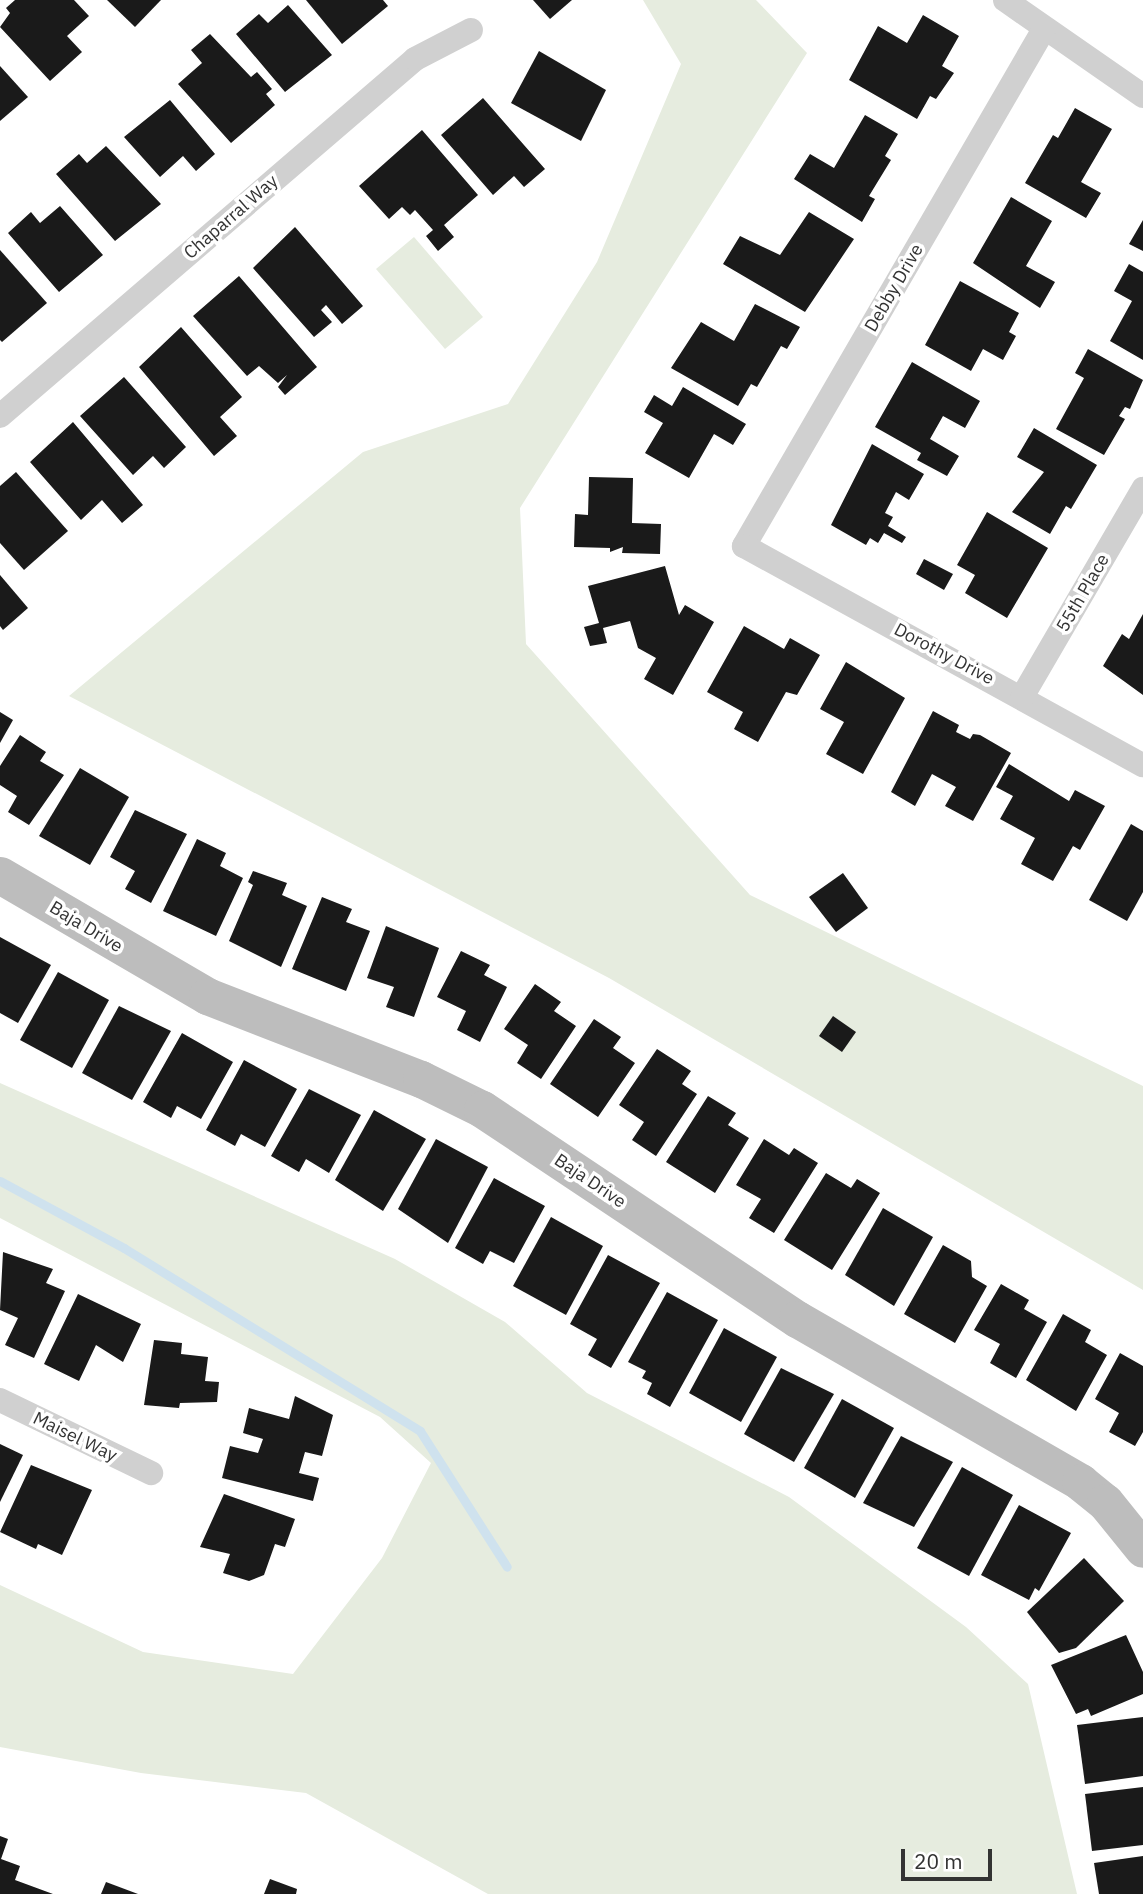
<!DOCTYPE html>
<html>
<head>
<meta charset="utf-8">
<style>
  body { margin:0 }
  #map { position:relative; width:1143px; height:1894px; overflow:hidden; background:#fff; font-family:"IBM Plex Sans",sans-serif }
  div>[style] { position:absolute }
  [style*='--x'] { left:calc(var(--x)*1px); top:calc(var(--y)*1px); width:calc(var(--w)*1px); rotate:calc(var(--a)*1deg) }
  .green>* { inset:0; background:#e6ecdf }
  .stream>* { height:9px; margin:-4.5px; padding:0 4.5px; transform-origin:4.5px; border-radius:4.5px; background:#cfe2ee }
  .building>* { inset:0; background:#1a1a1a }
  .street>* { height:24px; margin:-12px; padding:0 12px; transform-origin:12px; border-radius:12px; background:#d0d0d0 }
  .secondary>* { height:37px; margin:-18.5px; padding:0 18.5px; transform-origin:18.5px; border-radius:18.5px; background:#bdbdbd }
  span { translate:-50% -50%; white-space:nowrap; text-align:center; line-height:1.15; -webkit-text-stroke:7px #fff; paint-order:stroke }
  .street-label { font-size:18px; color:#333 }
  .scale { position:absolute; left:901px; top:1849px; width:91px; height:32px; box-sizing:border-box; border:4px solid #333; border-top:0; padding-left:9px; font-size:21px; line-height:24px; white-space:nowrap; color:#333; -webkit-text-stroke:5px #fff; paint-order:stroke }
</style>
</head>
<body>
<div id="map">
  <div class="green">
    <i style="clip-path:polygon(643px 0,756px 0,807px 53px,520px 508px,526px 644px,750px 895px,1143px 1086px,1143px 1290px,609px 978px,69px 696px,363px 452px,508px 404px,597px 262px,681px 64px)"></i>
    <i style="clip-path:polygon(414px 237px,483px 317px,445px 349px,376px 269px)"></i>
    <i style="clip-path:polygon(0 1083px,395px 1259px,505px 1322px,587px 1393px,789px 1497px,966px 1627px,1028px 1684px,1077px 1894px,488px 1894px,306px 1793px,141px 1773px,0 1747px,0 1585px,143px 1652px,293px 1674px,382px 1558px,431px 1463px,380px 1417px,0 1218px)"></i>
  </div>
  <div class="stream">
    <i style="--x:0;--y:1181;--w:141;--a:28.4"></i>
    <i style="--x:124;--y:1248;--w:348;--a:31.7"></i>
    <i style="--x:420;--y:1431;--w:161;--a:57.4"></i>
  </div>
  <div class="building">
    <i style="clip-path:polygon(15px 0,74px 0,89px 16px,67px 36px,82px 52px,50px 81px,0 27px,10px 13px,6px 8px)"></i>
    <i style="clip-path:polygon(107px 0,161px 0,135px 27px)"></i>
    <i style="clip-path:polygon(306px 0,383px 0,388px 6px,342px 44px)"></i>
    <i style="clip-path:polygon(533px 0,572px 0,550px 19px)"></i>
    <i style="clip-path:polygon(288px 5px,332px 55px,285px 92px,236px 34px,259px 14px,268px 23px)"></i>
    <i style="clip-path:polygon(923px 15px,959px 36px,942px 66px,954px 73px,936px 99px,930px 96px,917px 119px,849px 80px,878px 26px,907px 43px)"></i>
    <i style="clip-path:polygon(210px 34px,251px 77px,257px 72px,272px 89px,266px 94px,275px 105px,231px 143px,178px 84px,202px 63px,191px 50px)"></i>
    <i style="clip-path:polygon(539px 51px,606px 90px,581px 141px,511px 103px)"></i>
    <i style="clip-path:polygon(0 66px,28px 97px,0 121px)"></i>
    <i style="clip-path:polygon(483px 98px,545px 169px,524px 187px,514px 176px,493px 195px,441px 135px)"></i>
    <i style="clip-path:polygon(170px 100px,215px 154px,196px 171px,183px 156px,160px 177px,124px 137px)"></i>
    <i style="clip-path:polygon(1075px 108px,1112px 129px,1081px 182px,1101px 193px,1086px 218px,1025px 183px,1053px 135px,1058px 138px)"></i>
    <i style="clip-path:polygon(865px 115px,898px 134px,885px 156px,891px 160px,869px 196px,875px 199px,862px 222px,794px 179px,810px 154px,834px 168px)"></i>
    <i style="clip-path:polygon(422px 130px,478px 195px,444px 225px,454px 237px,438px 251px,426px 236px,433px 230px,415px 210px,410px 215px,402px 207px,389px 219px,359px 186px)"></i>
    <i style="clip-path:polygon(106px 146px,161px 204px,115px 241px,56px 174px,79px 154px,87px 163px)"></i>
    <i style="clip-path:polygon(1011px 197px,1052px 221px,1026px 266px,1055px 282px,1040px 308px,973px 263px)"></i>
    <i style="clip-path:polygon(60px 206px,103px 255px,59px 292px,8px 233px,31px 212px,40px 223px)"></i>
    <i style="clip-path:polygon(809px 212px,854px 239px,805px 312px,723px 264px,740px 236px,780px 255px)"></i>
    <i style="clip-path:polygon(1143px 220px,1143px 251px,1129px 244px)"></i>
    <i style="clip-path:polygon(295px 227px,363px 306px,342px 324px,326px 305px,321px 310px,332px 322px,314px 337px,253px 268px)"></i>
    <i style="clip-path:polygon(0 250px,47px 303px,2px 342px,0 340px)"></i>
    <i style="clip-path:polygon(1129px 264px,1143px 272px,1143px 360px,1110px 341px,1132px 301px,1114px 291px)"></i>
    <i style="clip-path:polygon(239px 276px,317px 367px,285px 395px,278px 387px,287px 375px,278px 383px,259px 366px,247px 376px,193px 316px)"></i>
    <i style="clip-path:polygon(960px 281px,1019px 313px,1009px 332px,1016px 336px,1003px 360px,983px 349px,971px 371px,925px 345px)"></i>
    <i style="clip-path:polygon(755px 304px,800px 327px,787px 349px,781px 346px,757px 387px,751px 384px,738px 406px,671px 368px,701px 322px,734px 341px)"></i>
    <i style="clip-path:polygon(181px 327px,242px 397px,220px 417px,237px 436px,214px 456px,139px 367px)"></i>
    <i style="clip-path:polygon(1088px 349px,1143px 380px,1130px 409px,1125px 407px,1119px 416px,1125px 419px,1104px 455px,1056px 429px,1084px 378px,1075px 373px)"></i>
    <i style="clip-path:polygon(912px 362px,980px 401px,965px 428px,943px 416px,930px 439px,959px 456px,947px 476px,917px 460px,921px 453px,875px 427px)"></i>
    <i style="clip-path:polygon(124px 377px,186px 447px,164px 468px,153px 456px,133px 475px,80px 416px)"></i>
    <i style="clip-path:polygon(683px 387px,746px 424px,733px 445px,714px 434px,689px 478px,645px 453px,663px 423px,644px 412px,654px 395px,672px 406px)"></i>
    <i style="clip-path:polygon(73px 422px,143px 505px,122px 523px,102px 500px,81px 520px,30px 462px)"></i>
    <i style="clip-path:polygon(1034px 428px,1097px 465px,1071px 509px,1066px 506px,1050px 534px,1012px 512px,1044px 472px,1017px 457px)"></i>
    <i style="clip-path:polygon(872px 444px,924px 474px,909px 500px,896px 492px,885px 513px,893px 517px,888px 526px,906px 537px,902px 543px,884px 533px,878px 543px,870px 538px,866px 545px,831px 525px)"></i>
    <i style="clip-path:polygon(16px 472px,68px 531px,24px 570px,0 543px,0 486px)"></i>
    <i style="clip-path:polygon(589px 477px,633px 478px,632px 523px,661px 524px,660px 554px,622px 553px,623px 547px,610px 552px,610px 548px,574px 547px,575px 514px,588px 515px)"></i>
    <i style="clip-path:polygon(987px 512px,1048px 548px,1007px 618px,965px 593px,975px 575px,957px 565px)"></i>
    <i style="clip-path:polygon(924px 559px,953px 574px,944px 590px,916px 574px)"></i>
    <i style="clip-path:polygon(665px 566px,679px 615px,685px 605px,714px 622px,673px 695px,644px 679px,656px 658px,638px 648px,630px 621px,603px 628px,607px 643px,590px 646px,584px 627px,599px 623px,588px 586px)"></i>
    <i style="clip-path:polygon(0 575px,28px 608px,3px 630px,0 626px)"></i>
    <i style="clip-path:polygon(1143px 614px,1143px 695px,1103px 666px,1122px 634px,1129px 639px)"></i>
    <i style="clip-path:polygon(744px 626px,784px 649px,790px 638px,820px 655px,797px 695px,786px 692px,758px 742px,734px 729px,743px 712px,707px 692px)"></i>
    <i style="clip-path:polygon(846px 662px,905px 698px,863px 774px,826px 754px,844px 722px,820px 709px)"></i>
    <i style="clip-path:polygon(933px 711px,959px 725px,956px 732px,970px 739px,973px 734px,980px 735px,1011px 753px,973px 821px,945px 806px,956px 787px,932px 774px,915px 806px,891px 792px)"></i>
    <i style="clip-path:polygon(0 712px,13px 720px,0 743px)"></i>
    <i style="clip-path:polygon(20px 735px,46px 752px,40px 761px,64px 775px,29px 825px,8px 812px,17px 796px,0 785px,0 766px)"></i>
    <i style="clip-path:polygon(1009px 764px,1069px 801px,1075px 790px,1105px 806px,1080px 850px,1073px 846px,1053px 881px,1021px 864px,1035px 838px,1000px 819px,1013px 796px,996px 787px)"></i>
    <i style="clip-path:polygon(80px 768px,129px 797px,90px 865px,39px 836px)"></i>
    <i style="clip-path:polygon(135px 810px,187px 834px,151px 903px,125px 889px,135px 871px,110px 857px)"></i>
    <i style="clip-path:polygon(1131px 824px,1143px 831px,1143px 892px,1127px 921px,1089px 900px)"></i>
    <i style="clip-path:polygon(197px 839px,226px 853px,220px 866px,243px 878px,216px 936px,163px 911px)"></i>
    <i style="clip-path:polygon(253px 871px,287px 883px,282px 895px,307px 906px,281px 967px,229px 941px,253px 885px,248px 882px)"></i>
    <i style="clip-path:polygon(843px 873px,868px 908px,836px 932px,809px 897px)"></i>
    <i style="clip-path:polygon(322px 897px,352px 909px,346px 922px,370px 931px,346px 991px,292px 969px)"></i>
    <i style="clip-path:polygon(386px 926px,439px 948px,414px 1017px,386px 1007px,394px 987px,367px 978px)"></i>
    <i style="clip-path:polygon(0 937px,51px 965px,18px 1023px,0 1013px)"></i>
    <i style="clip-path:polygon(461px 951px,490px 965px,484px 975px,507px 987px,480px 1042px,457px 1030px,466px 1011px,437px 997px)"></i>
    <i style="clip-path:polygon(58px 972px,109px 1000px,72px 1068px,20px 1040px)"></i>
    <i style="clip-path:polygon(535px 984px,561px 1002px,554px 1011px,576px 1026px,541px 1079px,517px 1063px,528px 1045px,504px 1029px)"></i>
    <i style="clip-path:polygon(119px 1006px,171px 1031px,132px 1100px,82px 1073px)"></i>
    <i style="clip-path:polygon(833px 1016px,856px 1032px,842px 1052px,819px 1036px)"></i>
    <i style="clip-path:polygon(594px 1019px,621px 1037px,613px 1048px,635px 1063px,598px 1117px,550px 1084px)"></i>
    <i style="clip-path:polygon(182px 1033px,233px 1062px,201px 1119px,177px 1106px,171px 1118px,143px 1102px)"></i>
    <i style="clip-path:polygon(657px 1049px,691px 1071px,682px 1084px,697px 1094px,656px 1156px,632px 1140px,644px 1122px,619px 1105px)"></i>
    <i style="clip-path:polygon(244px 1060px,297px 1089px,265px 1147px,241px 1134px,235px 1146px,206px 1130px)"></i>
    <i style="clip-path:polygon(309px 1089px,361px 1115px,329px 1173px,306px 1159px,299px 1172px,271px 1156px)"></i>
    <i style="clip-path:polygon(708px 1096px,736px 1113px,728px 1125px,749px 1138px,715px 1193px,666px 1162px)"></i>
    <i style="clip-path:polygon(374px 1110px,426px 1139px,383px 1211px,335px 1180px)"></i>
    <i style="clip-path:polygon(436px 1139px,488px 1167px,448px 1243px,398px 1209px)"></i>
    <i style="clip-path:polygon(764px 1139px,789px 1155px,794px 1148px,818px 1163px,774px 1233px,749px 1218px,761px 1199px,736px 1185px)"></i>
    <i style="clip-path:polygon(826px 1173px,851px 1188px,857px 1179px,880px 1193px,832px 1270px,784px 1240px)"></i>
    <i style="clip-path:polygon(494px 1178px,545px 1206px,514px 1263px,490px 1251px,483px 1264px,455px 1248px)"></i>
    <i style="clip-path:polygon(883px 1208px,933px 1237px,894px 1306px,845px 1275px)"></i>
    <i style="clip-path:polygon(551px 1217px,603px 1246px,566px 1315px,513px 1286px)"></i>
    <i style="clip-path:polygon(943px 1245px,971px 1261px,972px 1277px,987px 1286px,955px 1343px,904px 1314px)"></i>
    <i style="clip-path:polygon(3px 1252px,53px 1269px,46px 1283px,65px 1291px,34px 1358px,5px 1345px,18px 1318px,0 1310px)"></i>
    <i style="clip-path:polygon(608px 1255px,660px 1283px,611px 1368px,588px 1355px,597px 1339px,570px 1324px)"></i>
    <i style="clip-path:polygon(1001px 1284px,1029px 1300px,1024px 1309px,1047px 1322px,1016px 1378px,990px 1363px,1000px 1344px,974px 1330px)"></i>
    <i style="clip-path:polygon(667px 1292px,718px 1320px,670px 1407px,647px 1394px,652px 1383px,642px 1378px,646px 1371px,628px 1362px)"></i>
    <i style="clip-path:polygon(78px 1294px,141px 1324px,123px 1362px,96px 1345px,79px 1381px,44px 1364px)"></i>
    <i style="clip-path:polygon(1063px 1314px,1091px 1330px,1085px 1342px,1107px 1355px,1076px 1411px,1026px 1380px)"></i>
    <i style="clip-path:polygon(724px 1328px,777px 1357px,741px 1422px,689px 1393px)"></i>
    <i style="clip-path:polygon(154px 1340px,182px 1343px,181px 1354px,208px 1357px,205px 1381px,219px 1382px,217px 1402px,180px 1403px,179px 1408px,144px 1405px)"></i>
    <i style="clip-path:polygon(1120px 1353px,1143px 1366px,1143px 1432px,1135px 1446px,1109px 1432px,1119px 1413px,1095px 1399px)"></i>
    <i style="clip-path:polygon(781px 1368px,834px 1394px,794px 1462px,744px 1434px)"></i>
    <i style="clip-path:polygon(295px 1396px,333px 1415px,322px 1456px,305px 1452px,299px 1473px,319px 1478px,313px 1501px,222px 1478px,230px 1446px,258px 1453px,263px 1439px,243px 1433px,249px 1408px,289px 1419px)"></i>
    <i style="clip-path:polygon(842px 1399px,894px 1428px,855px 1498px,804px 1468px)"></i>
    <i style="clip-path:polygon(901px 1436px,953px 1462px,914px 1527px,863px 1503px)"></i>
    <i style="clip-path:polygon(0 1444px,23px 1455px,0 1502px)"></i>
    <i style="clip-path:polygon(31px 1465px,92px 1490px,62px 1555px,38px 1544px,36px 1549px,0 1532px)"></i>
    <i style="clip-path:polygon(962px 1467px,1013px 1495px,969px 1576px,917px 1548px)"></i>
    <i style="clip-path:polygon(224px 1494px,295px 1519px,285px 1547px,275px 1544px,264px 1575px,249px 1581px,223px 1573px,230px 1554px,200px 1547px)"></i>
    <i style="clip-path:polygon(1019px 1505px,1071px 1533px,1039px 1591px,1035px 1588px,1029px 1600px,981px 1575px)"></i>
    <i style="clip-path:polygon(1084px 1558px,1124px 1601px,1076px 1648px,1059px 1653px,1027px 1612px)"></i>
    <i style="clip-path:polygon(1126px 1635px,1143px 1672px,1143px 1694px,1091px 1716px,1088px 1709px,1076px 1714px,1051px 1665px)"></i>
    <i style="clip-path:polygon(1143px 1717px,1143px 1776px,1085px 1784px,1077px 1725px)"></i>
    <i style="clip-path:polygon(1143px 1787px,1143px 1845px,1092px 1851px,1085px 1794px)"></i>
    <i style="clip-path:polygon(0 1836px,8px 1839px,1px 1859px,20px 1866px,15px 1880px,53px 1894px,0 1894px)"></i>
    <i style="clip-path:polygon(1143px 1856px,1143px 1894px,1099px 1894px,1094px 1863px)"></i>
    <i style="clip-path:polygon(270px 1879px,297px 1889px,296px 1894px,264px 1894px)"></i>
    <i style="clip-path:polygon(106px 1882px,138px 1894px,101px 1894px)"></i>
  </div>
  <div class="street">
    <i style="--x:1005;--y:0;--w:168;--a:34.8"></i>
    <i style="--x:1044;--y:29;--w:598;--a:120.13"></i>
    <i style="--x:744;--y:546;--w:455;--a:28.8"></i>
    <i style="--x:0;--y:416;--w:547;--a:-40.7"></i>
    <i style="--x:415;--y:59;--w:63;--a:-27.4"></i>
    <i style="--x:1022;--y:697;--w:241;--a:-59.8"></i>
    <i style="--x:0;--y:1400;--w:168;--a:25.8"></i>
  </div>
  <div class="secondary">
    <i style="--x:0;--y:875;--w:240;--a:30.3"></i>
    <i style="--x:207;--y:996;--w:230;--a:21.2"></i>
    <i style="--x:421;--y:1079;--w:68;--a:26.2"></i>
    <i style="--x:482;--y:1109;--w:379;--a:33.7"></i>
    <i style="--x:797;--y:1319;--w:327;--a:29.9"></i>
    <i style="--x:1080;--y:1482;--w:32;--a:39"></i>
    <i style="--x:1105;--y:1502;--w:60;--a:51"></i>
  </div>
  <div class="street-label">
    <span style="left:231px;top:217px;rotate:-41deg">Chaparral Way</span>
    <span style="left:894px;top:288px;rotate:-60deg">Debby Drive</span>
    <span style="left:1083px;top:593px;rotate:-60deg">55th Place</span>
    <span style="left:944px;top:654px;rotate:28deg">Dorothy Drive</span>
    <span style="left:86px;top:927px;rotate:31deg">Baja Drive</span>
    <span style="left:590px;top:1181px;rotate:34deg">Baja Drive</span>
    <span style="left:75px;top:1437px;rotate:26deg">Maisel Way</span>
  </div>
  <div class="scale">20 m</div>
</div>
</body>
</html>
